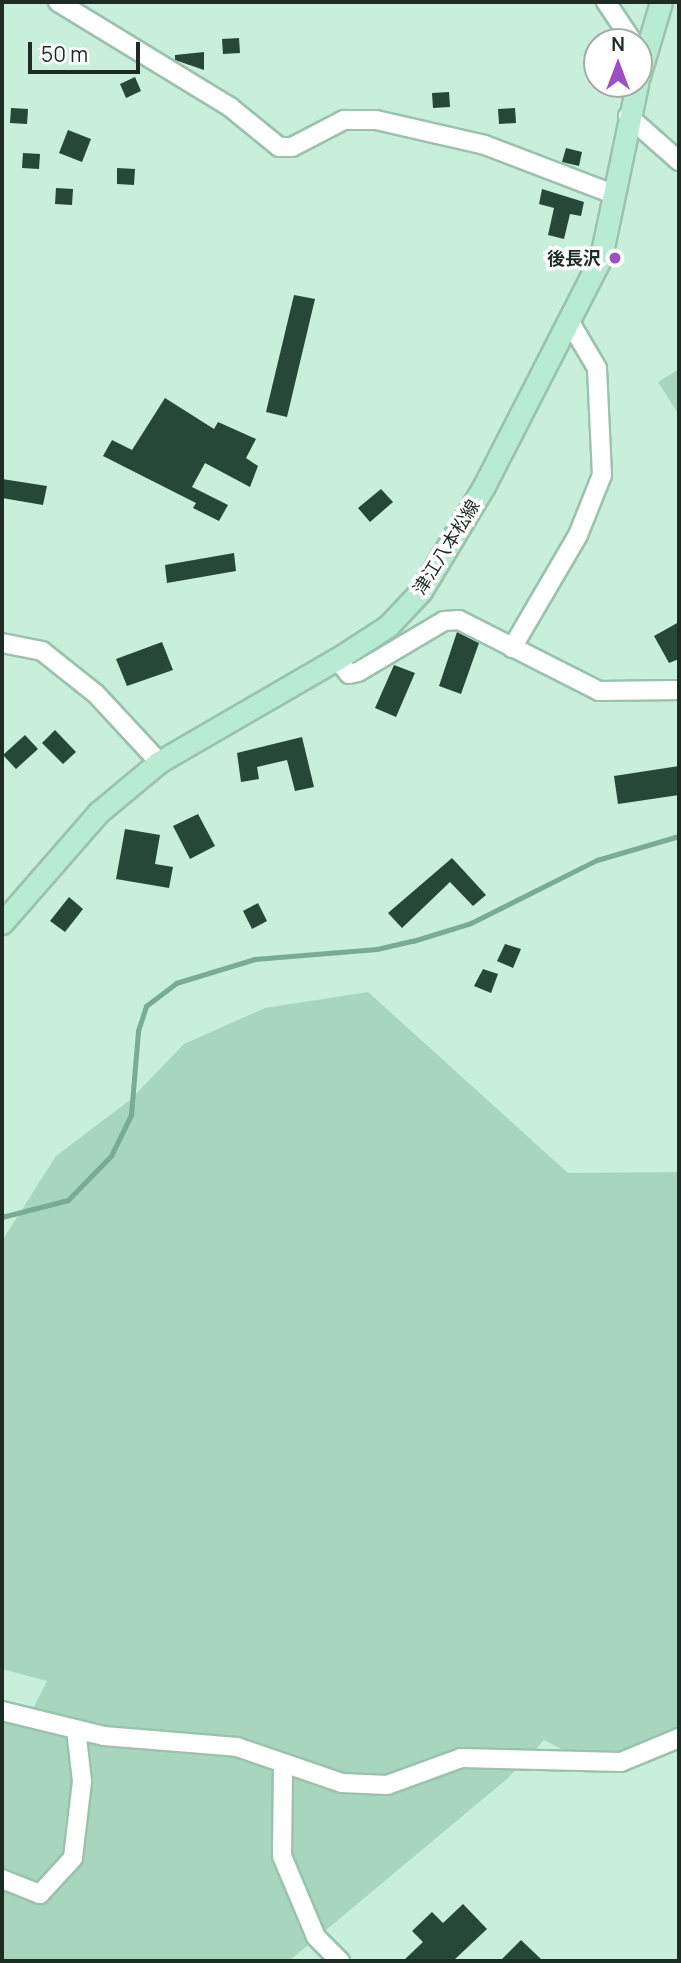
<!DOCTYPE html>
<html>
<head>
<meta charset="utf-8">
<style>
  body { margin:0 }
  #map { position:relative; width:681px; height:1963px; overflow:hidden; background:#c8efdb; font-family:Manrope,"Noto Sans JP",sans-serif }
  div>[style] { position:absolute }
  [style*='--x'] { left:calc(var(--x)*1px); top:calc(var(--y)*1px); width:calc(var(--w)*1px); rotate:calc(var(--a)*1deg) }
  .green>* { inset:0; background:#a7d5bd }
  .stream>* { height:4.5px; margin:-2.25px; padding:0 2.25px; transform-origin:2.25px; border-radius:2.25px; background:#7aac93 }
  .building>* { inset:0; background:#254838 }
  .roads { filter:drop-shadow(2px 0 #9bc2ae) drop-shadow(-2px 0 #9bc2ae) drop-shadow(0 2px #9bc2ae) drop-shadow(0 -2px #9bc2ae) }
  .minor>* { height:18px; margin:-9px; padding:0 9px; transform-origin:9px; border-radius:9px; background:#fff }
  .major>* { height:21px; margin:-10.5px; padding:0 10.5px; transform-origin:10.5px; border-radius:10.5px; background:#b8ebd3 }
  .dots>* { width:19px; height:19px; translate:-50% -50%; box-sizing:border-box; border:4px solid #fff; border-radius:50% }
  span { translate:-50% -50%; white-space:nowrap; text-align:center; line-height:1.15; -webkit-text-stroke:7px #fff; paint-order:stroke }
  .poi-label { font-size:18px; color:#1d2c25; font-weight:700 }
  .right { translate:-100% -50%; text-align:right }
  .street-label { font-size:18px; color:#1d2c25 }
  .frame { position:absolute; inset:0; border:4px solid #1d2c25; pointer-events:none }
  .north { position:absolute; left:583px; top:28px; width:70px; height:70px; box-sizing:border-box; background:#fff; border:2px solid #a5aba8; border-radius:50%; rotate:0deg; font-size:19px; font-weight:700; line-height:28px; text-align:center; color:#1d2c25 }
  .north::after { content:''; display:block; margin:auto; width:24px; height:32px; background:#9c50c2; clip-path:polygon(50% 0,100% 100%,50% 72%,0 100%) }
  .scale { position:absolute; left:28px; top:42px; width:112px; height:32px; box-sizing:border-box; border:4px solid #1d2c25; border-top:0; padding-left:9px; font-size:21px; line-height:24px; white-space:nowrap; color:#1d2c25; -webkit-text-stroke:5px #fff; paint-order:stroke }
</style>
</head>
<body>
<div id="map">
  <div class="green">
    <i style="clip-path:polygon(679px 369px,679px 415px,658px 382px)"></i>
    <i style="clip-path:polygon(368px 992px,568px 1173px,679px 1172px,679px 1733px,655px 1750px,589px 1763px,544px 1740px,508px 1778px,289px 1961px,2px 1961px,2px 1717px,29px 1717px,47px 1681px,2px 1669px,2px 1241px,56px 1156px,130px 1100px,184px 1044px,265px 1008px)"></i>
  </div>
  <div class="stream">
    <i style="--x:2;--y:1217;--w:68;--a:-14.4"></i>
    <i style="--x:68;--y:1200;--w:62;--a:-45.7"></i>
    <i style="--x:111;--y:1156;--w:46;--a:-64"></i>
    <i style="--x:131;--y:1115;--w:84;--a:-85.2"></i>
    <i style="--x:138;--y:1031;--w:26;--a:-72"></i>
    <i style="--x:146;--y:1006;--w:38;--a:-37"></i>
    <i style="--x:176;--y:983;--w:83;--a:-16.9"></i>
    <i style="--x:255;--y:959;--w:122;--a:-4.7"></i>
    <i style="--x:377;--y:949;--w:37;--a:-13"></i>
    <i style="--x:413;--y:941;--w:61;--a:-17.2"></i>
    <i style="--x:471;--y:923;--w:141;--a:-26.6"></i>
    <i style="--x:597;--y:860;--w:85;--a:-16.3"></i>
  </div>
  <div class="building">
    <i style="clip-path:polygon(239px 38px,240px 53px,223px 54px,222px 39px)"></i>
    <i style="clip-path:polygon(204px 52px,204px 70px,175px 60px,175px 55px)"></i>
    <i style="clip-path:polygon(135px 77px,141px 91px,126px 98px,120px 84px)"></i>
    <i style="clip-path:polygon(449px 92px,450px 107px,433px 108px,432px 93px)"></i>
    <i style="clip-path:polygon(11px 108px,28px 109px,27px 124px,10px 123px)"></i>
    <i style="clip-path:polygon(515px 108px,516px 123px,499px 124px,498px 109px)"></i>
    <i style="clip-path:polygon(68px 130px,91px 139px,82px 162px,59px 153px)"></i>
    <i style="clip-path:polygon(566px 148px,582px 152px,579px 166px,562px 162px)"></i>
    <i style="clip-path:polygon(23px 153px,40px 154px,39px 169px,22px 168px)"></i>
    <i style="clip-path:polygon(117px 168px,135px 169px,134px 185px,117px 184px)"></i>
    <i style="clip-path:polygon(56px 188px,73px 189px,72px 205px,55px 204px)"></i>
    <i style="clip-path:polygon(542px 189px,584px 202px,581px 216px,570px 214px,564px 239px,548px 235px,554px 208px,539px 204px)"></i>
    <i style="clip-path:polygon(294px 295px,315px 299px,287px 417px,266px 412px)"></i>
    <i style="clip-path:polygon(165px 398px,214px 429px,218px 422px,256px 439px,246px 458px,258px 466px,250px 487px,205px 463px,192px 487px,228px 505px,219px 521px,193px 508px,196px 503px,103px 456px,112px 440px,132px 450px)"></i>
    <i style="clip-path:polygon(2px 479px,47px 486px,43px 505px,2px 498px)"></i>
    <i style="clip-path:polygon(381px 489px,393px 502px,370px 522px,358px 508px)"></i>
    <i style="clip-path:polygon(234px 553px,236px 571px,167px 583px,165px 565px)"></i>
    <i style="clip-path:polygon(679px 622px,679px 659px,669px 663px,654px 636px)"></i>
    <i style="clip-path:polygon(457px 632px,479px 643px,461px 694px,439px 686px)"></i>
    <i style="clip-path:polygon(162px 642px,173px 670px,127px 686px,116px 659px)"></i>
    <i style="clip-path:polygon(394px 665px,415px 673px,396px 717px,375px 708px)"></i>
    <i style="clip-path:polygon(55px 730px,76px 752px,63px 764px,42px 743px)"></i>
    <i style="clip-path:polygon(25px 735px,38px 749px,16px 769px,3px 755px)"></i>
    <i style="clip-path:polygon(302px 737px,314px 787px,295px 791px,287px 760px,257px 767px,259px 779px,241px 782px,237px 753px)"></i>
    <i style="clip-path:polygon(679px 766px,679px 795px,618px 804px,614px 776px)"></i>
    <i style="clip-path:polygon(198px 814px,215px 846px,190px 859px,173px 826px)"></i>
    <i style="clip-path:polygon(125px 829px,160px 835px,155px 864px,173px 867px,169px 888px,116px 879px)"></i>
    <i style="clip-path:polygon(452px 858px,486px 895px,473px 906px,450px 882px,402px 928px,388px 913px)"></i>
    <i style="clip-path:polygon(69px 897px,83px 909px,65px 932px,50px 921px)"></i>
    <i style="clip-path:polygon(258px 903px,267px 921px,252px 929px,243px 911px)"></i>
    <i style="clip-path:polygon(505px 944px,521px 949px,513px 968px,497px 961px)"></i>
    <i style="clip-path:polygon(483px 969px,498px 974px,491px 993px,474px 986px)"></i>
    <i style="clip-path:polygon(463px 1904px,487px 1929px,453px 1961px,403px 1961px,423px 1942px,412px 1931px,432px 1912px,443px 1923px)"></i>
    <i style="clip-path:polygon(521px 1940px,543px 1961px,500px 1961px)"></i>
  </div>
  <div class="roads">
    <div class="minor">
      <i style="--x:58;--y:2;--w:202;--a:31.4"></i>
      <i style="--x:230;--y:107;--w:63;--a:39.2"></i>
      <i style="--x:279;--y:147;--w:13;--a:0"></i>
      <i style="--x:292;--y:147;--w:59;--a:-27.4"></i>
      <i style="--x:344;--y:120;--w:32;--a:0"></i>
      <i style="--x:376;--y:120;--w:112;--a:12.9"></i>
      <i style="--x:485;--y:145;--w:137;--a:20.9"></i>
      <i style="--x:606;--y:2;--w:48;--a:56"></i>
      <i style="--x:628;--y:116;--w:68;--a:41.4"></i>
      <i style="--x:2;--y:643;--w:41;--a:11.3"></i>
      <i style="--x:42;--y:651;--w:69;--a:38.5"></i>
      <i style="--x:96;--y:694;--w:93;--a:47.2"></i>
      <i style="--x:512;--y:648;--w:131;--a:-59.7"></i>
      <i style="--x:578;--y:535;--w:65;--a:-68.2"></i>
      <i style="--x:602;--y:475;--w:107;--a:-92.7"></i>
      <i style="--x:597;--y:368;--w:51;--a:-120.6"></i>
      <i style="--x:337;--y:659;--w:19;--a:51"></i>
      <i style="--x:349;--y:674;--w:9;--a:-13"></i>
      <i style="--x:358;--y:672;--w:100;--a:-30.7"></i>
      <i style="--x:444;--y:621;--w:15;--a:-4"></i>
      <i style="--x:459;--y:620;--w:157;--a:26.9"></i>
      <i style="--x:599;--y:691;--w:80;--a:-0.7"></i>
      <i style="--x:2;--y:1711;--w:105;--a:13.8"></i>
      <i style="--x:104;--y:1736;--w:133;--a:4.7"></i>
      <i style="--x:237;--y:1747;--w:111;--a:18.9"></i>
      <i style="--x:342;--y:1783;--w:45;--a:2.5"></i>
      <i style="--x:387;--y:1785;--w:79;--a:-20"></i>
      <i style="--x:461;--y:1758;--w:160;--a:1.4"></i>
      <i style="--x:621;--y:1762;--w:63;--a:-22.5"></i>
      <i style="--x:283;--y:1764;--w:92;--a:90.6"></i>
      <i style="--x:282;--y:1856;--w:88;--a:67.2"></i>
      <i style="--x:316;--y:1937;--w:34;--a:45"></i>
      <i style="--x:2;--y:1879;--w:41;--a:21.5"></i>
      <i style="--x:40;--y:1894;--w:49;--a:-47.5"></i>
      <i style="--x:73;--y:1858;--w:78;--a:-83.3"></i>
      <i style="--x:82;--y:1781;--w:52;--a:-96.6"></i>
    </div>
    <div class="major">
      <i style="--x:639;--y:76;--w:77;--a:-73.4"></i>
      <i style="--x:2;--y:923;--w:147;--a:-48.9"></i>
      <i style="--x:99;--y:812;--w:78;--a:-39.8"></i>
      <i style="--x:159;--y:762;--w:206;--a:-30.1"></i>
      <i style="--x:337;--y:659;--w:61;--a:-32.9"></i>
      <i style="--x:388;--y:626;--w:48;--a:-46.7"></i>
      <i style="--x:421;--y:591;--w:122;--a:-59"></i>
      <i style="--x:484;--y:486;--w:257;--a:-62.9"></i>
      <i style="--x:601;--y:257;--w:177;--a:-78.2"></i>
    </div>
  </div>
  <div class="dots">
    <i style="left:615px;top:258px;background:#9c50c2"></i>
  </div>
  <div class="poi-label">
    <span class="right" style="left:601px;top:258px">後長沢</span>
  </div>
  <div class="street-label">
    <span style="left:446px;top:547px;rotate:-58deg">津江八本松線</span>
  </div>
  <div class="frame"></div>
  <div class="north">N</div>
  <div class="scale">50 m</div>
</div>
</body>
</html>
